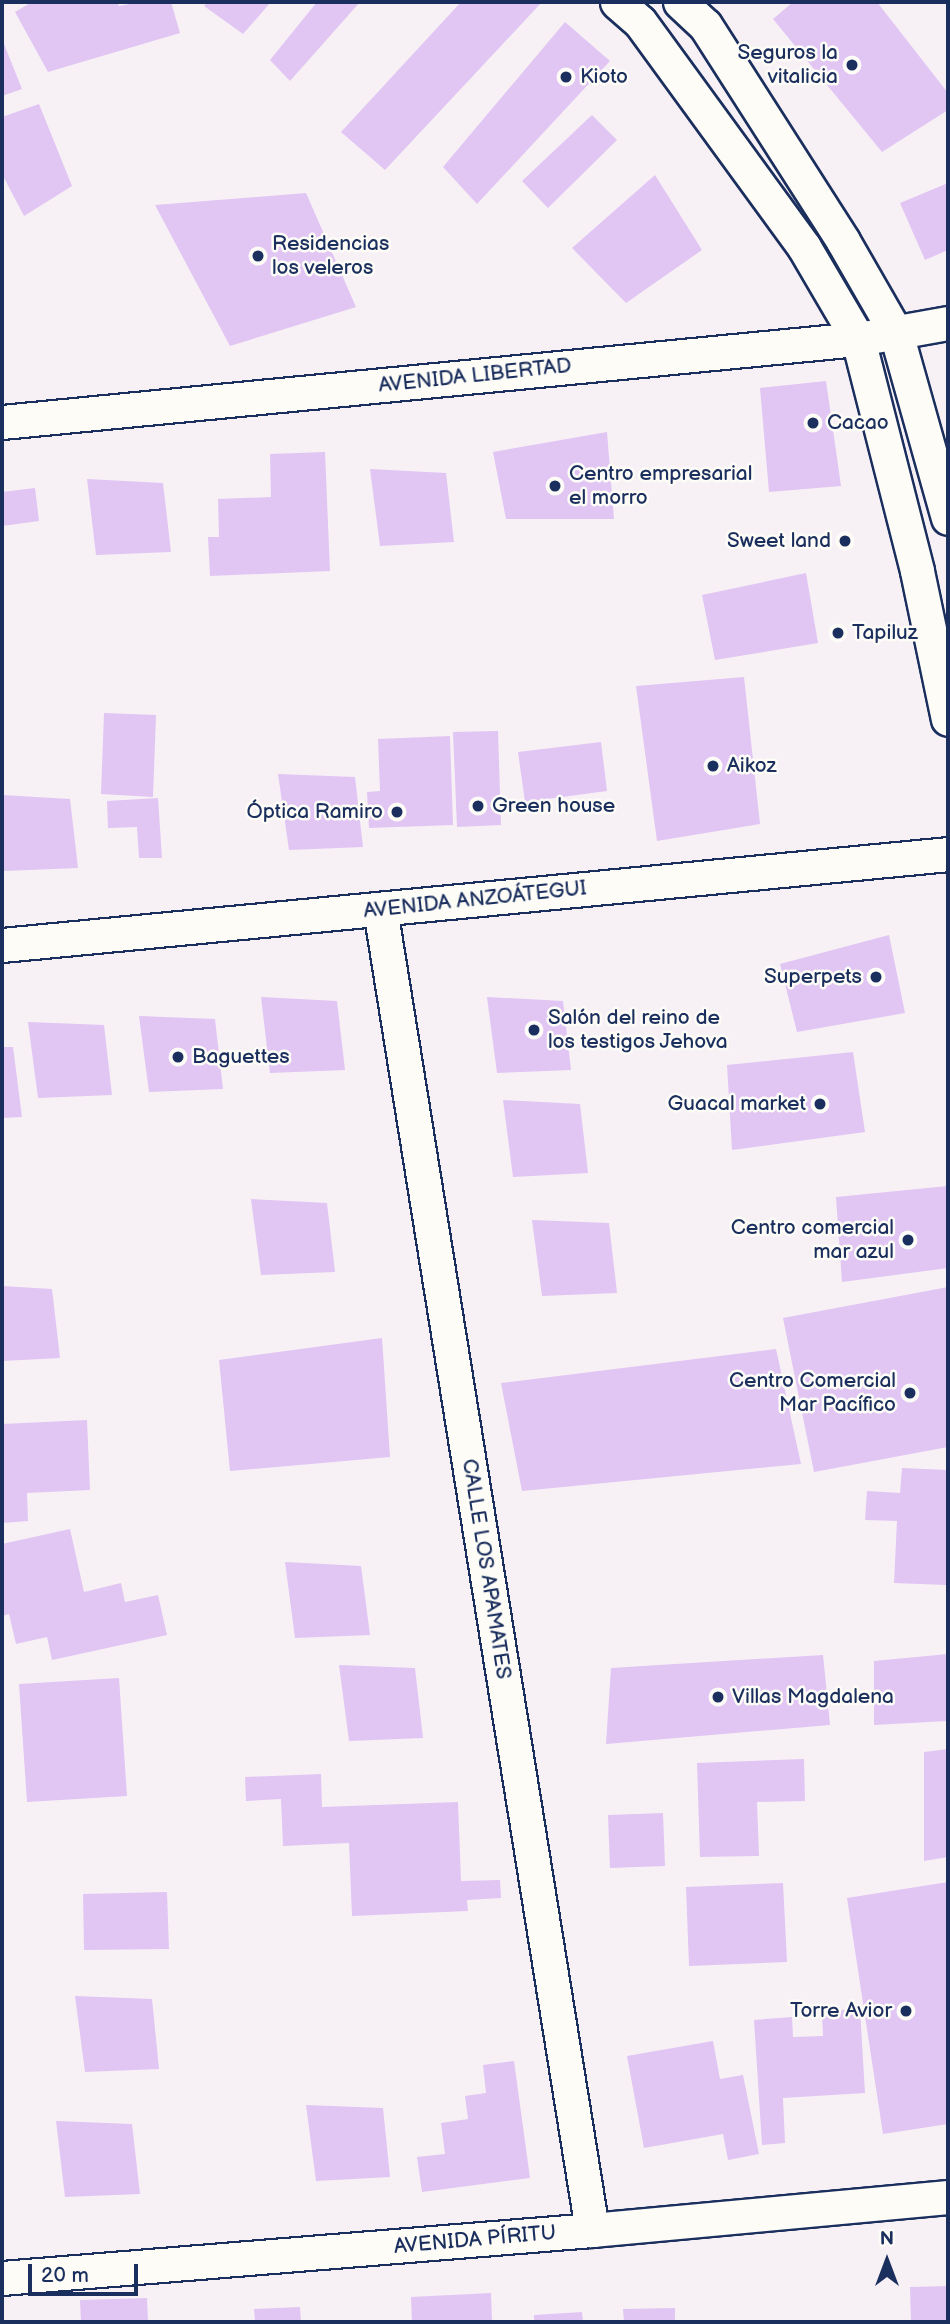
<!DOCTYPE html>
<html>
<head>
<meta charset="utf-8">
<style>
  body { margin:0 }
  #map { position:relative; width:950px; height:2324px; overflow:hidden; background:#f7f1f6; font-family:"Balsamiq Sans",sans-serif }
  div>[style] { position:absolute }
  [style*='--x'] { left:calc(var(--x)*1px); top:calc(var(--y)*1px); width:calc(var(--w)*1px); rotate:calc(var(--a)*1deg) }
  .building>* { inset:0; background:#e1c5f3 }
  .roads { filter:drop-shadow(2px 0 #1b2f5e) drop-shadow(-2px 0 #1b2f5e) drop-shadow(0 2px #1b2f5e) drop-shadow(0 -2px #1b2f5e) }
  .minor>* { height:33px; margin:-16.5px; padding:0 16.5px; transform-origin:16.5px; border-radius:16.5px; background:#fdfcf7 }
  .dots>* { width:19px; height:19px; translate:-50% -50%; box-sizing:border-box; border:4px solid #fdfcf7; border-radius:50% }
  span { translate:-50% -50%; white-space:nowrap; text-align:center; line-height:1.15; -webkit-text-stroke:5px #fdfcf7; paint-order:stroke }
  .poi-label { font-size:21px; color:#1b2f5e }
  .right { translate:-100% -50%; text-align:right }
  .left { translate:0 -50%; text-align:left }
  .street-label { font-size:21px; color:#1b2f5e }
  .frame { position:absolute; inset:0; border:4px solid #1b2f5e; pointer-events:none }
  .north { position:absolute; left:852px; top:2226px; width:70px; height:70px; -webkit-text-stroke:5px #fdfcf7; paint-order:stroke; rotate:0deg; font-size:19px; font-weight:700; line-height:28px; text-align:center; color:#1b2f5e }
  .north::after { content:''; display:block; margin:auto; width:24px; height:32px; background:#1b2f5e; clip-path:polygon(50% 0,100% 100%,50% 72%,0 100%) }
  .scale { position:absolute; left:28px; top:2264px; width:110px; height:32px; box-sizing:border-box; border:4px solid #1b2f5e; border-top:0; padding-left:9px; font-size:21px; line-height:24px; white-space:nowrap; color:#1b2f5e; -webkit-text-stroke:5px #fdfcf7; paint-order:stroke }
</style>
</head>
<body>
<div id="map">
  <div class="building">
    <i style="clip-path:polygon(32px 2px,117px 2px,119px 6px,141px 2px,171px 2px,180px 33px,48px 72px,15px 12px)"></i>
    <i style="clip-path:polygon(208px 2px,271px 2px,243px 34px,204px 6px)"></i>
    <i style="clip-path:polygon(317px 2px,360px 2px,290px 81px,270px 60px)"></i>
    <i style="clip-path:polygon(461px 2px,542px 2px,385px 170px,341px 132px)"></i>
    <i style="clip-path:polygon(793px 2px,877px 2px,948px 93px,948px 110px,882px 152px,773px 19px)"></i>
    <i style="clip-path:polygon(565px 22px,610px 61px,477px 204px,443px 167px)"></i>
    <i style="clip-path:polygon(2px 39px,22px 89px,2px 96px)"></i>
    <i style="clip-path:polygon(39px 104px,72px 186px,24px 216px,2px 174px,2px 117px)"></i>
    <i style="clip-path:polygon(592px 115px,617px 140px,548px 208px,522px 181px)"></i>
    <i style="clip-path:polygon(655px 175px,702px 250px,626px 303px,572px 248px)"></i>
    <i style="clip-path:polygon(948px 183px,948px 250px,925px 260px,900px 203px)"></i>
    <i style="clip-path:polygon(306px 193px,356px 307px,230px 346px,155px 205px)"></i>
    <i style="clip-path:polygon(826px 381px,841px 486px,769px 492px,760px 388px)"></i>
    <i style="clip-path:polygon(607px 432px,614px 519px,506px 519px,493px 452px)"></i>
    <i style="clip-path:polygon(325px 452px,330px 571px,210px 576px,208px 537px,219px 537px,218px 499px,271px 497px,270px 454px)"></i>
    <i style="clip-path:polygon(370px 469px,446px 473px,454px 542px,380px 546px)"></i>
    <i style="clip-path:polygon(87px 479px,163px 483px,171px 552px,96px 555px)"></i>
    <i style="clip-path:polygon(35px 488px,39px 521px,2px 526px,2px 492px)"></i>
    <i style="clip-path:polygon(806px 573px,818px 643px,715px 660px,702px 595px)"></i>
    <i style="clip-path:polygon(744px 677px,760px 824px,657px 841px,636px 686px)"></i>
    <i style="clip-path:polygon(104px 713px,156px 715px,153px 797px,101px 794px)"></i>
    <i style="clip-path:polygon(498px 731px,501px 825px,457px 827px,453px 732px)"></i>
    <i style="clip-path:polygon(450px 736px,453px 825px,369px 828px,367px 792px,380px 791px,378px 739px)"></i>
    <i style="clip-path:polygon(601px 742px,607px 791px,525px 802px,518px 752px)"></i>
    <i style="clip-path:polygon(278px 774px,355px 777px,363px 847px,289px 850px)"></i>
    <i style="clip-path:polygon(2px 795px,70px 799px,78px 868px,4px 871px)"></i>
    <i style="clip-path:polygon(158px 798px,162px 858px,139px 858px,137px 827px,108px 828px,107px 801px)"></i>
    <i style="clip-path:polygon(889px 935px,905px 1013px,797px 1032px,780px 964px)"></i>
    <i style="clip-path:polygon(261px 997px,337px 1001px,345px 1070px,270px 1073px)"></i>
    <i style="clip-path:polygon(487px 997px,563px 1001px,571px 1070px,497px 1073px)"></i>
    <i style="clip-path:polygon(139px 1016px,215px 1019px,223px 1089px,149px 1092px)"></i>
    <i style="clip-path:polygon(28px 1022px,104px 1025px,112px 1095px,38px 1098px)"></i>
    <i style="clip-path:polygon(2px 1047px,13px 1047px,22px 1117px,2px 1118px)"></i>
    <i style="clip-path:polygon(853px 1052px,865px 1132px,732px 1150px,727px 1065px)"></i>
    <i style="clip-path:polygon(503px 1100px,580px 1104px,588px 1173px,513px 1177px)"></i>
    <i style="clip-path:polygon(948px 1186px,948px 1268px,842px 1282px,836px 1197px)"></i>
    <i style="clip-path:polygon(251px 1199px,327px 1203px,335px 1272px,261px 1275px)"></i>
    <i style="clip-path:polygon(532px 1220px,609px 1223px,617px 1293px,542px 1296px)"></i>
    <i style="clip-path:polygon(2px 1286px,52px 1289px,60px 1358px,2px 1361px)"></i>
    <i style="clip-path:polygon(948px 1287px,948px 1447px,814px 1472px,783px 1318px)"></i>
    <i style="clip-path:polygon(382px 1338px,390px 1457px,230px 1471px,219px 1360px)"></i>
    <i style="clip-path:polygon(776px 1349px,801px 1464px,522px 1491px,501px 1383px)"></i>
    <i style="clip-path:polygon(87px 1420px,90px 1490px,27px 1493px,28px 1521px,2px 1523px,2px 1424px)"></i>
    <i style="clip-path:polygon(902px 1468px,948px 1470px,947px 1585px,894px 1583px,897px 1521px,865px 1520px,867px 1491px,900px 1493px)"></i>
    <i style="clip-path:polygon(70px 1529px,84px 1592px,121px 1583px,125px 1602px,158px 1595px,167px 1635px,52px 1660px,47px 1637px,16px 1644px,9px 1614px,2px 1616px,2px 1544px)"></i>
    <i style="clip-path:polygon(285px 1562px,361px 1566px,370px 1635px,295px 1638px)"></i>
    <i style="clip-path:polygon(948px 1654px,948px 1721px,874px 1725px,874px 1661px)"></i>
    <i style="clip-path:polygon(823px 1655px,830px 1725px,606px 1744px,611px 1668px)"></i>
    <i style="clip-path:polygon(339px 1665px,415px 1668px,423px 1738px,349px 1741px)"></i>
    <i style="clip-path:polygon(119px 1678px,127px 1796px,27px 1802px,19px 1684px)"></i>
    <i style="clip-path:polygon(948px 1749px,948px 1857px,924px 1861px,924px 1752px)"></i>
    <i style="clip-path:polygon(804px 1759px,805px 1801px,757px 1802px,759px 1856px,700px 1857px,697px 1763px)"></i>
    <i style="clip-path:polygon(321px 1774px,322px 1807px,458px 1802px,461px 1881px,500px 1880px,501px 1898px,467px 1900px,468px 1911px,352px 1916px,349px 1843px,283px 1846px,281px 1799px,246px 1801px,245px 1777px)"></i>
    <i style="clip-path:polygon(663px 1813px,665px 1866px,610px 1868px,608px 1815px)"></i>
    <i style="clip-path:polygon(948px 1882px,948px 2124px,883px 2134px,847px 1898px)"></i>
    <i style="clip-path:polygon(783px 1883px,787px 1962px,689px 1966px,686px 1887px)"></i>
    <i style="clip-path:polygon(167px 1892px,169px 1949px,84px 1950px,83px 1894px)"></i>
    <i style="clip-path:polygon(75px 1996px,152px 1999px,159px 2069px,85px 2072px)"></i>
    <i style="clip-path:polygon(860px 2009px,865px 2093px,783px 2098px,785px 2143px,762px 2145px,754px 2020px,792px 2017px,793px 2037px,823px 2036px,822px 2011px)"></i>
    <i style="clip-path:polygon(713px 2041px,720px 2079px,743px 2075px,759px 2154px,728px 2160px,723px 2134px,644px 2148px,627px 2056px)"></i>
    <i style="clip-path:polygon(514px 2061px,530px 2178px,422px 2192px,417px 2157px,445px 2154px,441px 2123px,468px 2119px,465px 2096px,486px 2093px,483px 2065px)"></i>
    <i style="clip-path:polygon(306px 2105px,383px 2108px,390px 2177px,316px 2181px)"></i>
    <i style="clip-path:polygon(56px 2121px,132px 2124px,140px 2194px,65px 2197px)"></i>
    <i style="clip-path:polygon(948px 2286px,948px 2322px,911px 2322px,910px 2287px)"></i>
    <i style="clip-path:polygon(491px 2293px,492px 2322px,412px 2322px,411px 2297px)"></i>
    <i style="clip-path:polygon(147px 2298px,148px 2322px,81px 2322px,80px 2300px)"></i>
    <i style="clip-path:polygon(300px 2307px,301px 2322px,255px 2322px,254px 2309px)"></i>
    <i style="clip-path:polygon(675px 2308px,675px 2322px,624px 2322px,623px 2309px)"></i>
    <i style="clip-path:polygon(582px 2312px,583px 2322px,534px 2322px,534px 2315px)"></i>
  </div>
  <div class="roads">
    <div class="minor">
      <i style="--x:617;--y:2;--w:30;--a:41"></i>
      <i style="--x:640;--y:22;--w:278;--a:53.9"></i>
      <i style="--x:804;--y:247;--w:107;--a:59.6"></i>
      <i style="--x:858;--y:339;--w:239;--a:75.7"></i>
      <i style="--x:917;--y:571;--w:151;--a:78.2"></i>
      <i style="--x:680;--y:2;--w:34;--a:43"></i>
      <i style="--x:705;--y:25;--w:256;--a:57.4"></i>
      <i style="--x:843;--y:241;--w:106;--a:60.1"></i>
      <i style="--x:896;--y:333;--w:192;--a:74.3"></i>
      <i style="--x:2;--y:422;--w:860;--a:-5.54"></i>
      <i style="--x:858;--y:339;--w:91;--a:-10.1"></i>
      <i style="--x:380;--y:909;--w:1338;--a:80.88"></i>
      <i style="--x:2;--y:945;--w:950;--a:-5.49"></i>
      <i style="--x:2;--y:2278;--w:592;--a:-4.65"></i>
      <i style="--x:592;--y:2230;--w:358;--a:-5.3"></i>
    </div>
  </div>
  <div class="dots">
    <i style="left:852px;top:65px;background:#1b2f5e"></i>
    <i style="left:566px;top:77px;background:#1b2f5e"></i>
    <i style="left:258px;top:256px;background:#1b2f5e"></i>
    <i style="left:813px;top:423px;background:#1b2f5e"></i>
    <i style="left:555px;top:486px;background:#1b2f5e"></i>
    <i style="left:845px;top:541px;background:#1b2f5e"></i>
    <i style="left:838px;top:633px;background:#1b2f5e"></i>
    <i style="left:713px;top:766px;background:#1b2f5e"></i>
    <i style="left:478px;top:806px;background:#1b2f5e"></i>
    <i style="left:397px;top:812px;background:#1b2f5e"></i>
    <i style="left:876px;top:977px;background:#1b2f5e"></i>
    <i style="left:534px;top:1030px;background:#1b2f5e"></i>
    <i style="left:178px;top:1057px;background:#1b2f5e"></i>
    <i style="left:820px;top:1104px;background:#1b2f5e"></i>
    <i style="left:908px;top:1240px;background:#1b2f5e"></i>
    <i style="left:910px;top:1393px;background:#1b2f5e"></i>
    <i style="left:718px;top:1697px;background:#1b2f5e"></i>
    <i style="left:906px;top:2011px;background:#1b2f5e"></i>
  </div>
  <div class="poi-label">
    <span class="right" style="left:838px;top:65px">Seguros la<br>vitalicia</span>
    <span class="left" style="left:580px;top:77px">Kioto</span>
    <span class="left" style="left:272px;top:256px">Residencias<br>los veleros</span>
    <span class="left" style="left:827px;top:423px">Cacao</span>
    <span class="left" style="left:569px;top:486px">Centro empresarial<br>el morro</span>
    <span class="right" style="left:831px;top:541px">Sweet land</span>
    <span class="left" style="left:852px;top:633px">Tapiluz</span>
    <span class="left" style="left:727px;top:766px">Aikoz</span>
    <span class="left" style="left:492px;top:806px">Green house</span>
    <span class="right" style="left:383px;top:812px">Óptica Ramiro</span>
    <span class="right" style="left:862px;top:977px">Superpets</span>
    <span class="left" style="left:548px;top:1030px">Salón del reino de<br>los testigos Jehova</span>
    <span class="left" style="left:192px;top:1057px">Baguettes</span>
    <span class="right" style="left:806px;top:1104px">Guacal market</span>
    <span class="right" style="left:894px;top:1240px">Centro comercial<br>mar azul</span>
    <span class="right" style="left:896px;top:1393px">Centro Comercial<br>Mar Pacífico</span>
    <span class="left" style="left:732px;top:1697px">Villas Magdalena</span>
    <span class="right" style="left:892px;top:2011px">Torre Avior</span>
  </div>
  <div class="street-label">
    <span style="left:475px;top:376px;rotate:-6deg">AVENIDA LIBERTAD</span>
    <span style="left:475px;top:900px;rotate:-6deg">AVENIDA ANZOÁTEGUI</span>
    <span style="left:486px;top:1569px;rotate:81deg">CALLE LOS APAMATES</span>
    <span style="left:475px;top:2240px;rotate:-5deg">AVENIDA PÍRITU</span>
  </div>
  <div class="frame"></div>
  <div class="north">N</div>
  <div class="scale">20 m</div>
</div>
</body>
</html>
